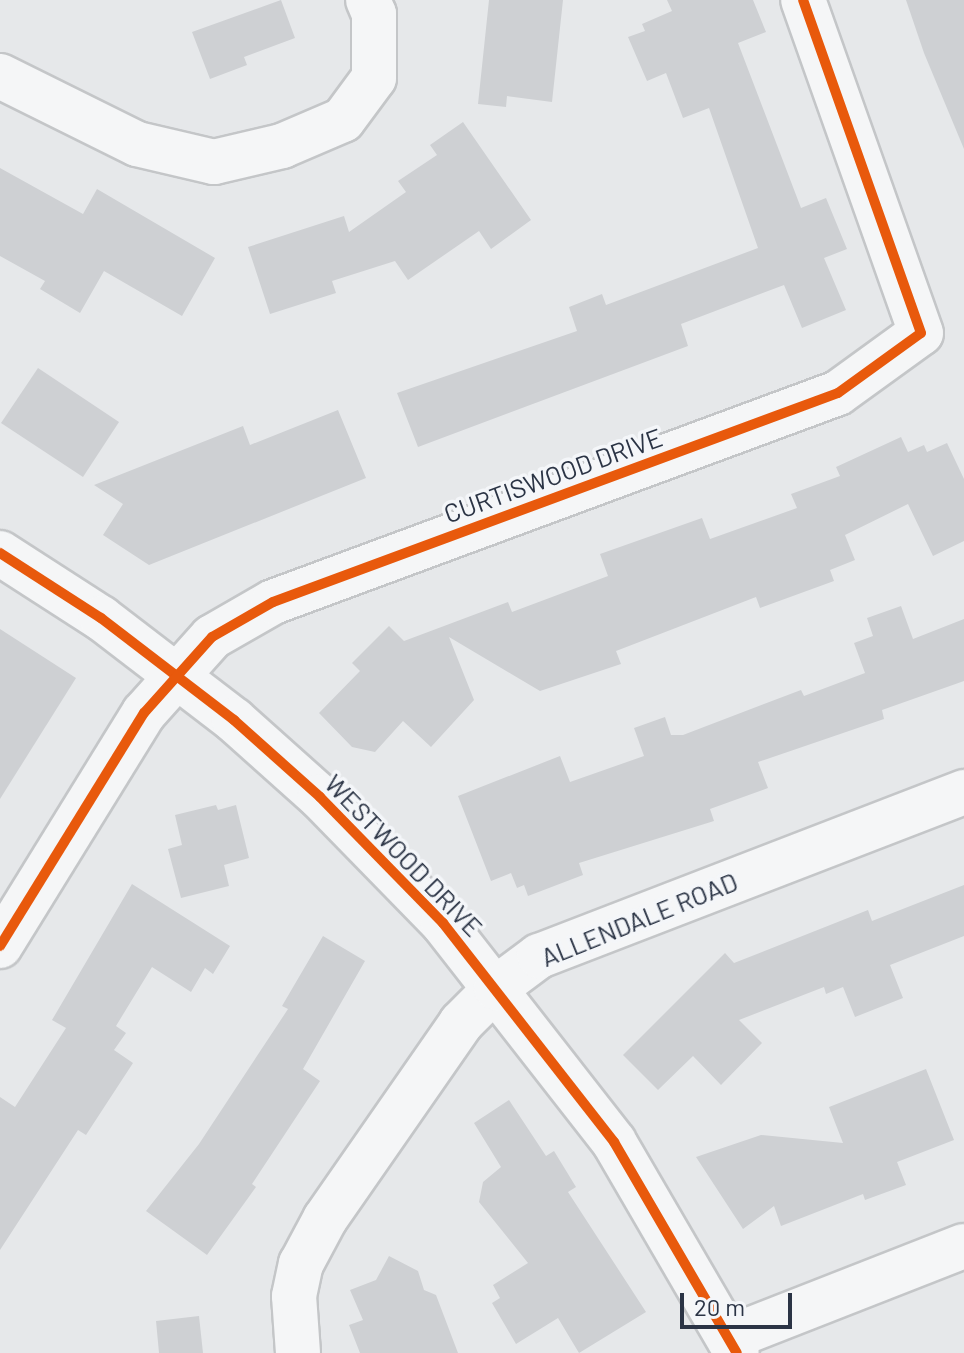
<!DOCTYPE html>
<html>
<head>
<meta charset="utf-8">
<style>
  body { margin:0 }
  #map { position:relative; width:964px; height:1353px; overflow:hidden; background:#e6e8ea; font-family:Barlow,sans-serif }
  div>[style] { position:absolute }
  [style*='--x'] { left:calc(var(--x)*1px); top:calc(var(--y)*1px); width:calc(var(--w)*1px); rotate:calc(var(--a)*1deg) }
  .building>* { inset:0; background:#ced0d3 }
  .roads { filter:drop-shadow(2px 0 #c4c6c8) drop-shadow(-2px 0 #c4c6c8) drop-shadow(0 2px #c4c6c8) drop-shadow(0 -2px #c4c6c8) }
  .minor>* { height:44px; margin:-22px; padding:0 22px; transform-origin:22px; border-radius:22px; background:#f5f6f7 }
  .cycleway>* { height:10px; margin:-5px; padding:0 5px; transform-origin:5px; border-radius:5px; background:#e8590c }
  span { translate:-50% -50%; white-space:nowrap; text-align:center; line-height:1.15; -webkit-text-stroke:7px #f4f6f9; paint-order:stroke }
  .street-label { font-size:26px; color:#2b3445 }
  .scale { position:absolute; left:680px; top:1293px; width:112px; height:36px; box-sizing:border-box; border:4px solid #2b3445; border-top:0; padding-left:10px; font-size:24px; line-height:28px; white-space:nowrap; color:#2b3445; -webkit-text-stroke:6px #f4f6f9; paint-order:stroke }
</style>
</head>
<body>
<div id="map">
  <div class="building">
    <i style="clip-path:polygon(281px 0,295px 38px,244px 57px,247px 65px,210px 79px,192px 32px)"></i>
    <i style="clip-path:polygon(489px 0,563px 0,552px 102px,507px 96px,506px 107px,478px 104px)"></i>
    <i style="clip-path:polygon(667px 0,753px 0,766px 32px,738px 43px,801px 208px,826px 198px,847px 249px,824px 258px,846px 310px,802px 328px,784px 285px,681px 324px,688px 346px,418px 447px,397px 393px,577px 331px,569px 307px,602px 294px,606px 305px,758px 248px,709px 108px,683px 118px,666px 73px,647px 81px,628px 37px,645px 31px,642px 24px,672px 11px)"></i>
    <i style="clip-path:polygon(906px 0,964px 0,964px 149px,924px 53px)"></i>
    <i style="clip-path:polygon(463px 122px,531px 220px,491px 249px,479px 231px,408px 280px,395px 261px,332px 281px,336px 293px,270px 314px,248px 247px,344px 216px,349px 232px,406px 192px,398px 181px,437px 155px,430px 145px)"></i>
    <i style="clip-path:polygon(0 168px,83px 214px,97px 189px,215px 258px,182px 316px,104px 271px,80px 313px,40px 289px,45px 281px,0 256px)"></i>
    <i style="clip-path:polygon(38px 368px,119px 422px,83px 477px,1px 423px)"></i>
    <i style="clip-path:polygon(338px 410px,366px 478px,149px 565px,103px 535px,123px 504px,94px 485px,243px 426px,250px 445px)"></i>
    <i style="clip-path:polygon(901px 437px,908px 452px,924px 445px,927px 452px,947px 443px,964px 479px,964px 541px,933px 556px,908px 504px,845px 535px,855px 560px,830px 570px,834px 581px,760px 608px,756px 597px,616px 651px,621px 664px,540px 691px,449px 637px,474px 700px,431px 747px,403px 721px,375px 752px,352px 747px,319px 713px,360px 671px,352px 663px,389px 626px,404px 641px,508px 602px,512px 612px,608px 576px,600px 554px,702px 518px,710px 539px,797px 508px,791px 494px,840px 476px,836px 467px)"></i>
    <i style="clip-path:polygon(901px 606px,913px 639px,964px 619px,964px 681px,882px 710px,884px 719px,758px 762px,768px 788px,710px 809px,714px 821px,579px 863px,583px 875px,528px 896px,524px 885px,517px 888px,511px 873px,491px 881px,458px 796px,560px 756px,570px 782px,644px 756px,634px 728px,665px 717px,671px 735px,683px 735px,801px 690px,804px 696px,865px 673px,854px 643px,873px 636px,867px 618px)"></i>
    <i style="clip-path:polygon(0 629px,76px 678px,0 799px)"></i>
    <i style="clip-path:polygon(216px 805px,218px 810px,236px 805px,249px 858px,224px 865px,229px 886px,181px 898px,168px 849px,182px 845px,175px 815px)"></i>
    <i style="clip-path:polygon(132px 884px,230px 946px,213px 974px,205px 968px,191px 992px,152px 967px,116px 1026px,126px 1033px,114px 1050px,133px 1063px,86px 1135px,78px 1130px,0 1250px,0 1097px,15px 1107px,66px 1028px,52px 1020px)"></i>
    <i style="clip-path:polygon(964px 885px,964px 936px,890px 965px,903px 998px,855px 1017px,843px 987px,826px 994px,824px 987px,739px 1020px,762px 1043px,721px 1085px,693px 1056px,658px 1090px,623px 1055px,725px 953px,734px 963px,868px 910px,872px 921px)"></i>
    <i style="clip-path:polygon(323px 936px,365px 961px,303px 1069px,320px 1081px,252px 1184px,256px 1187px,207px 1255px,146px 1211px,199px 1144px,288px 1009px,282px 1006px)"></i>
    <i style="clip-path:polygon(926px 1069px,954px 1140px,897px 1162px,906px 1185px,865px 1200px,863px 1194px,781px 1226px,774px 1206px,743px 1229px,696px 1157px,761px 1135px,843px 1143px,829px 1107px)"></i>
    <i style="clip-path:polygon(509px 1100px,546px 1156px,554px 1151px,576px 1187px,568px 1192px,646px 1312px,579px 1353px,558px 1318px,516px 1344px,492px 1303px,500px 1298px,493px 1285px,528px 1263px,479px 1202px,483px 1182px,501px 1167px,474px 1123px)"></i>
    <i style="clip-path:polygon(389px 1256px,418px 1271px,424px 1290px,436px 1295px,458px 1353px,360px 1353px,349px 1325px,363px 1320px,350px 1290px,376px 1280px)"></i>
    <i style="clip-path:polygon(199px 1316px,203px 1353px,159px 1353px,156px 1321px)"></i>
  </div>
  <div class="roads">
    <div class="minor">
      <i style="--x:0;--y:76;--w:153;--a:26.4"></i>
      <i style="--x:137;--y:144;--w:79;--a:13.2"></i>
      <i style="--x:214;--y:162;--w:70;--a:-13.2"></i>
      <i style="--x:282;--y:146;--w:66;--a:-23.1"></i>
      <i style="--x:343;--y:120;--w:52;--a:-53.6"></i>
      <i style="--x:374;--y:78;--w:64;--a:-90"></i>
      <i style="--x:374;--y:14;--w:15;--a:-113"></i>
      <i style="--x:0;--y:553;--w:120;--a:32.8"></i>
      <i style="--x:101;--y:618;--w:168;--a:37.5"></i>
      <i style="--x:234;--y:720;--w:115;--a:41.8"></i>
      <i style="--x:320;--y:797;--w:176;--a:45.7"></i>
      <i style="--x:443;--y:923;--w:278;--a:52"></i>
      <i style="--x:614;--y:1142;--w:244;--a:59.8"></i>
      <i style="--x:0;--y:946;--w:274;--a:-58.3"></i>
      <i style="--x:144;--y:713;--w:102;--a:-48.2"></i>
      <i style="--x:212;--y:637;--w:70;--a:-29.8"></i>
      <i style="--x:273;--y:602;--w:602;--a:-20.3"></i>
      <i style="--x:838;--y:393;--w:102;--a:-35.9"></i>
      <i style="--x:921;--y:333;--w:353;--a:-109.5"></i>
      <i style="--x:729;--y:1338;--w:252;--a:-21.4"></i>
      <i style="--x:298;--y:1353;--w:57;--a:-94"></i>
      <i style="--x:294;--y:1296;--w:33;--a:-78"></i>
      <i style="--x:301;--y:1264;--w:51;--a:-61.9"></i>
      <i style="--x:325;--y:1219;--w:239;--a:-55.2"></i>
      <i style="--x:461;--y:1023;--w:49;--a:-45"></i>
      <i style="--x:496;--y:988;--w:54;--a:-36.7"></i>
      <i style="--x:539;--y:956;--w:456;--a:-21.1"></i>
    </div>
  </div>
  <div class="cycleway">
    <i style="--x:0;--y:553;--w:120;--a:32.8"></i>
    <i style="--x:101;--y:618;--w:168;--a:37.5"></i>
    <i style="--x:234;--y:720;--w:115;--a:41.8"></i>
    <i style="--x:320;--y:797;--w:176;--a:45.7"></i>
    <i style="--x:443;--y:923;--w:278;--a:52"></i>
    <i style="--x:614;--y:1142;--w:244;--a:59.8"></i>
    <i style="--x:0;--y:946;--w:274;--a:-58.3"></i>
    <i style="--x:144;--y:713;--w:102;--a:-48.2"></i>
    <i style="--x:212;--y:637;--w:70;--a:-29.8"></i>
    <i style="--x:273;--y:602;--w:602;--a:-20.3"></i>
    <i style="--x:838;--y:393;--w:102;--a:-35.9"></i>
    <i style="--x:921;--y:333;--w:353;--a:-109.5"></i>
  </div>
  <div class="street-label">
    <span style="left:553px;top:475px;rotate:-20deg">CURTISWOOD DRIVE</span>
    <span style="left:404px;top:855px;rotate:46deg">WESTWOOD DRIVE</span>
    <span style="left:639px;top:919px;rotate:-22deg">ALLENDALE ROAD</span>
  </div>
  <div class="scale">20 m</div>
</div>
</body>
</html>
